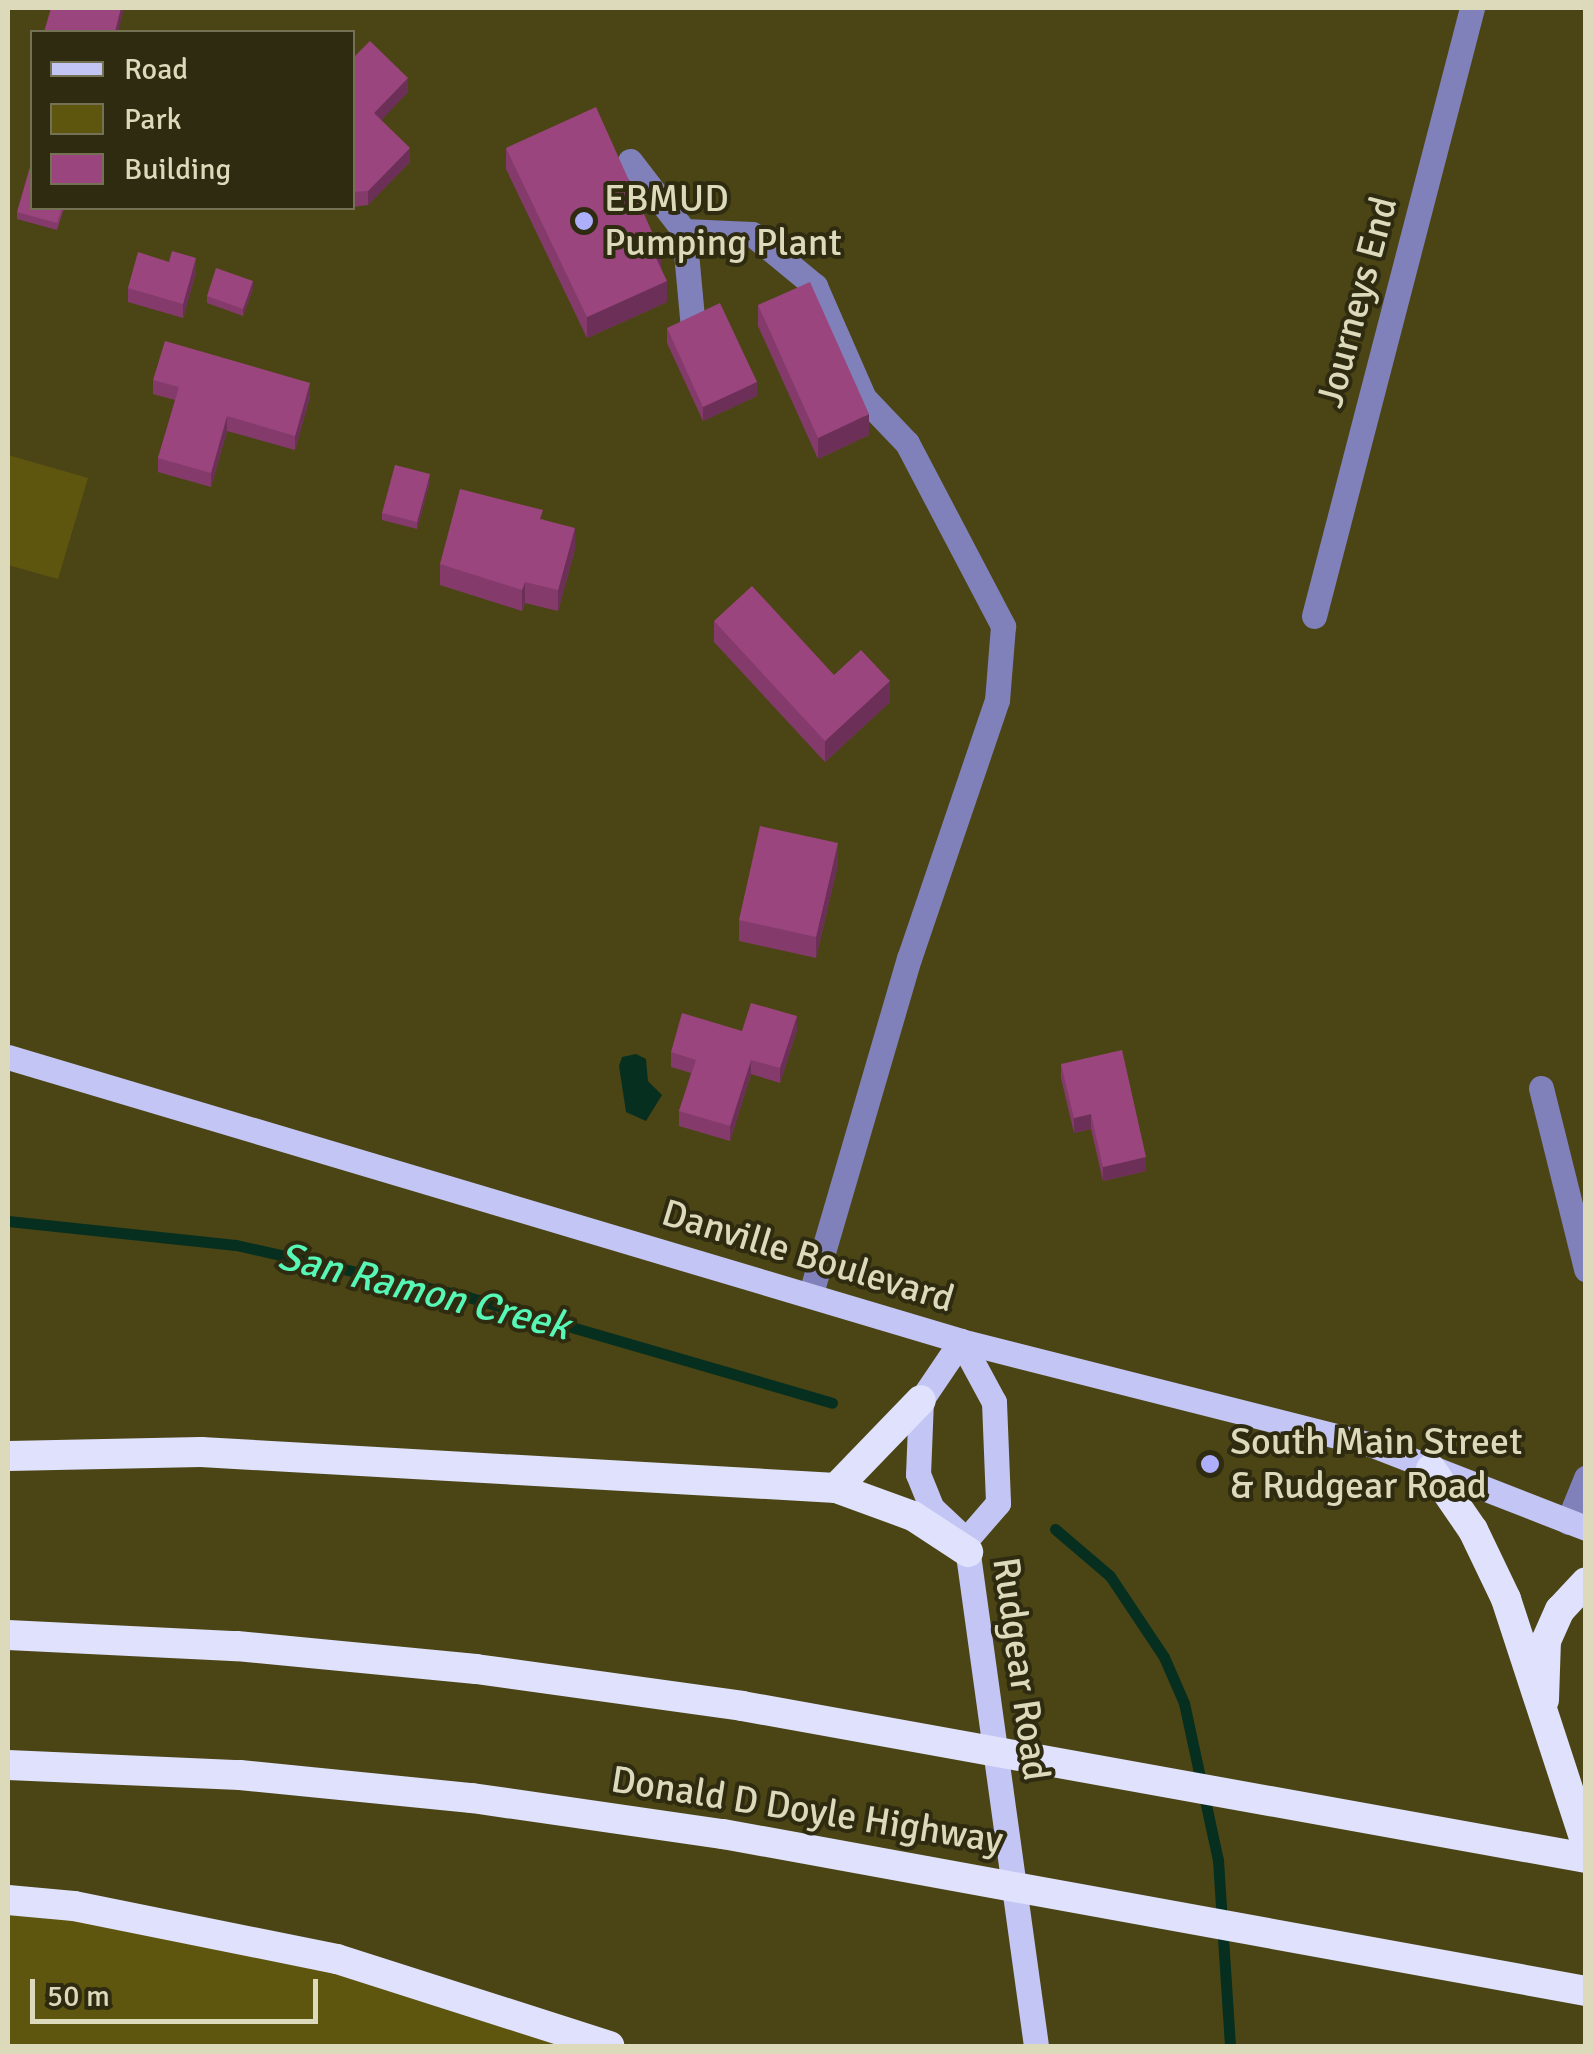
<!DOCTYPE html>
<html>
<head>
<meta charset="utf-8">
<style>
  body { margin:0 }
  #map { position:relative; width:1593px; height:2054px; overflow:hidden; background:#4b4515; font-family:Signika,sans-serif }
  div>[style] { position:absolute }
  [style*='--x'] { left:calc(var(--x)*1px); top:calc(var(--y)*1px); width:calc(var(--w)*1px); rotate:calc(var(--a)*1deg) }
  .green>* { inset:0; background:#5e560f }
  .water>* { inset:0; background:#072f1f }
  .stream>* { height:11px; margin:-5.5px; padding:0 5.5px; transform-origin:5.5px; border-radius:5.5px; background:#072f1f }
  .minor>* { height:25px; margin:-12.5px; padding:0 12.5px; transform-origin:12.5px; border-radius:12.5px; background:#8081bb }
  .major>* { height:25px; margin:-12.5px; padding:0 12.5px; transform-origin:12.5px; border-radius:12.5px; background:#c3c5f4 }
  .highway>* { height:30px; margin:-15px; padding:0 15px; transform-origin:15px; border-radius:15px; background:#dfe1fd }
  .highway-bridge>* { height:30px; margin:-15px; padding:0 15px; transform-origin:15px; border-radius:15px; background:#dfe1fd }
  .wall>* { inset:0; background:#843b6c }
  .shaded-wall>* { inset:0; background:#6c3058 }
  .building>* { inset:0; background:#9a457d }
  .dots>* { width:28px; height:28px; translate:-50% -50%; box-sizing:border-box; border:5px solid #2e2b11; border-radius:50% }
  span { translate:-50% -50%; white-space:nowrap; text-align:center; line-height:1.15; -webkit-text-stroke:8px #2e2b11; paint-order:stroke }
  .poi-label { font-size:38px; color:#dddabb }
  .left { translate:0 -50%; text-align:left }
  .street-label { font-size:38px; color:#dddabb }
  .water-label { font-size:40px; color:#57f7b6; font-style:italic }
  .frame { position:absolute; inset:0; border:10px solid #dddabb; pointer-events:none }
  .legend { position:absolute; left:30px; top:30px; width:325px; height:180px; box-sizing:border-box; background:#2e2b11; border:2px solid #747155; margin:0; padding:12px 18px; list-style:none; font-size:30px; color:#dddabb }
  .legend li { display:flex; align-items:center; gap:20px; height:50px }
  .legend b { width:50px; border:2px solid #747155 }
  .scale { position:absolute; left:30px; top:1979px; width:288px; height:45px; box-sizing:border-box; border:5px solid #dddabb; border-top:0; padding-left:12px; font-size:30px; line-height:35px; white-space:nowrap; color:#dddabb; -webkit-text-stroke:8px #2e2b11; paint-order:stroke }
</style>
</head>
<body>
<div id="map">
  <div class="green">
    <i style="clip-path:polygon(8px 455px,88px 478px,58px 579px,8px 565px)"></i>
    <i style="clip-path:polygon(8px 1900px,202px 1930px,609px 2046px,8px 2046px)"></i>
  </div>
  <div class="water">
    <i style="clip-path:polygon(636px 1054px,646px 1059px,648px 1081px,662px 1095px,646px 1121px,626px 1112px,619px 1066px,622px 1057px)"></i>
  </div>
  <div class="stream">
    <i style="--x:8;--y:1221;--w:229;--a:6"></i>
    <i style="--x:236;--y:1245;--w:238;--a:12.6"></i>
    <i style="--x:468;--y:1297;--w:379;--a:16.2"></i>
    <i style="--x:1055;--y:1529;--w:72;--a:40.5"></i>
    <i style="--x:1110;--y:1576;--w:97;--a:56.3"></i>
    <i style="--x:1164;--y:1657;--w:50;--a:66.5"></i>
    <i style="--x:1184;--y:1703;--w:161;--a:77.8"></i>
    <i style="--x:1218;--y:1860;--w:186;--a:86.3"></i>
  </div>
  <div class="minor">
    <i style="--x:630;--y:161;--w:88;--a:52.4"></i>
    <i style="--x:684;--y:231;--w:97;--a:84.7"></i>
    <i style="--x:684;--y:231;--w:68;--a:2.5"></i>
    <i style="--x:752;--y:234;--w:82;--a:39.5"></i>
    <i style="--x:815;--y:286;--w:122;--a:66.4"></i>
    <i style="--x:864;--y:398;--w:62;--a:46.3"></i>
    <i style="--x:907;--y:443;--w:207;--a:62.3"></i>
    <i style="--x:1003;--y:626;--w:74;--a:94.6"></i>
    <i style="--x:997;--y:700;--w:273;--a:108.8"></i>
    <i style="--x:909;--y:958;--w:350;--a:106.3"></i>
    <i style="--x:1314;--y:616;--w:628;--a:-75.43"></i>
    <i style="--x:1541;--y:1088;--w:187;--a:76"></i>
    <i style="--x:1568;--y:1522;--w:48;--a:-67.8"></i>
  </div>
  <div class="major">
    <i style="--x:8;--y:1057;--w:994;--a:16.59"></i>
    <i style="--x:961;--y:1341;--w:425;--a:14.2"></i>
    <i style="--x:1373;--y:1445;--w:229;--a:21.3"></i>
    <i style="--x:961;--y:1341;--w:71;--a:124.1"></i>
    <i style="--x:921;--y:1400;--w:74;--a:92.3"></i>
    <i style="--x:918;--y:1474;--w:35;--a:68"></i>
    <i style="--x:931;--y:1507;--w:48;--a:43.3"></i>
    <i style="--x:966;--y:1540;--w:511;--a:82.12"></i>
    <i style="--x:961;--y:1341;--w:69;--a:61.6"></i>
    <i style="--x:994;--y:1402;--w:101;--a:87.7"></i>
    <i style="--x:998;--y:1503;--w:49;--a:130.9"></i>
  </div>
  <div class="highway">
    <i style="--x:8;--y:1456;--w:193;--a:-1.2"></i>
    <i style="--x:201;--y:1452;--w:636;--a:3.24"></i>
    <i style="--x:836;--y:1488;--w:82;--a:20"></i>
    <i style="--x:913;--y:1516;--w:66;--a:33.2"></i>
    <i style="--x:1431;--y:1469;--w:74;--a:55.5"></i>
    <i style="--x:1473;--y:1530;--w:76;--a:64.4"></i>
    <i style="--x:1506;--y:1599;--w:258;--a:71.9"></i>
    <i style="--x:836;--y:1488;--w:122;--a:-46"></i>
    <i style="--x:8;--y:1635;--w:229;--a:2.8"></i>
    <i style="--x:237;--y:1646;--w:240;--a:5.5"></i>
    <i style="--x:476;--y:1669;--w:269;--a:7.9"></i>
    <i style="--x:1544;--y:1700;--w:59;--a:-88.1"></i>
    <i style="--x:1546;--y:1641;--w:34;--a:-66"></i>
    <i style="--x:1560;--y:1610;--w:38;--a:-47"></i>
    <i style="--x:8;--y:1765;--w:232;--a:2.5"></i>
    <i style="--x:240;--y:1775;--w:233;--a:5.7"></i>
    <i style="--x:472;--y:1798;--w:254;--a:8.2"></i>
    <i style="--x:8;--y:1900;--w:66;--a:5.2"></i>
    <i style="--x:74;--y:1906;--w:268;--a:11.4"></i>
    <i style="--x:337;--y:1959;--w:286;--a:17.7"></i>
  </div>
  <div class="highway-bridge">
    <i style="--x:742;--y:1706;--w:858;--a:10.21"></i>
    <i style="--x:723;--y:1834;--w:877;--a:10.31"></i>
  </div>
  <div class="wall">
    <i style="clip-path:polygon(352px 59px,408px 92px,381px 120px,410px 162px,368px 205px,352px 207px)"></i>
    <i style="clip-path:polygon(506px 148px,661px 268px,667px 302px,587px 338px,506px 169px)"></i>
    <i style="clip-path:polygon(64px 208px,57px 230px,17px 219px,17px 212px)"></i>
    <i style="clip-path:polygon(196px 272px,183px 318px,128px 302px,128px 288px)"></i>
    <i style="clip-path:polygon(253px 288px,243px 316px,207px 303px,207px 296px)"></i>
    <i style="clip-path:polygon(758px 305px,869px 435px,818px 459px,758px 326px)"></i>
    <i style="clip-path:polygon(667px 328px,757px 396px,703px 421px,667px 343px)"></i>
    <i style="clip-path:polygon(153px 380px,310px 397px,295px 450px,227px 431px,211px 487px,158px 472px,158px 458px,175px 400px,153px 394px)"></i>
    <i style="clip-path:polygon(430px 481px,417px 529px,382px 520px,382px 513px)"></i>
    <i style="clip-path:polygon(543px 519px,575px 549px,558px 611px,525px 603px,522px 611px,440px 585px,440px 564px)"></i>
    <i style="clip-path:polygon(714px 621px,834px 675px,890px 702px,825px 762px,714px 642px)"></i>
    <i style="clip-path:polygon(838px 864px,816px 958px,739px 941px,739px 920px)"></i>
    <i style="clip-path:polygon(797px 1030px,780px 1083px,751px 1074px,730px 1141px,679px 1126px,679px 1111px,691px 1073px,671px 1067px,671px 1052px,742px 1031px)"></i>
    <i style="clip-path:polygon(1061px 1064px,1146px 1171px,1103px 1181px,1091px 1129px,1074px 1133px,1061px 1078px)"></i>
  </div>
  <div class="shaded-wall">
    <i style="clip-path:polygon(121px 8px,124px 8px,118px 32px,115px 32px)"></i>
    <i style="clip-path:polygon(408px 78px,408px 92px,374px 128px,374px 113px)"></i>
    <i style="clip-path:polygon(410px 148px,410px 162px,368px 205px,368px 191px)"></i>
    <i style="clip-path:polygon(661px 252px,661px 273px,655px 256px)"></i>
    <i style="clip-path:polygon(196px 258px,196px 272px,183px 318px,183px 304px)"></i>
    <i style="clip-path:polygon(253px 281px,253px 288px,243px 316px,243px 309px)"></i>
    <i style="clip-path:polygon(667px 281px,667px 302px,587px 338px,587px 317px)"></i>
    <i style="clip-path:polygon(757px 382px,757px 396px,703px 421px,703px 407px)"></i>
    <i style="clip-path:polygon(310px 383px,310px 397px,295px 450px,295px 436px)"></i>
    <i style="clip-path:polygon(869px 414px,869px 435px,818px 459px,818px 438px)"></i>
    <i style="clip-path:polygon(227px 416px,227px 431px,211px 487px,211px 473px)"></i>
    <i style="clip-path:polygon(430px 474px,430px 481px,417px 529px,417px 522px)"></i>
    <i style="clip-path:polygon(575px 528px,575px 549px,558px 611px,558px 590px)"></i>
    <i style="clip-path:polygon(525px 582px,525px 603px,522px 611px,522px 590px)"></i>
    <i style="clip-path:polygon(890px 681px,890px 702px,825px 762px,825px 741px)"></i>
    <i style="clip-path:polygon(838px 843px,838px 864px,816px 958px,816px 937px)"></i>
    <i style="clip-path:polygon(797px 1016px,797px 1030px,780px 1083px,780px 1068px)"></i>
    <i style="clip-path:polygon(751px 1060px,751px 1074px,730px 1141px,730px 1126px)"></i>
    <i style="clip-path:polygon(1091px 1114px,1091px 1129px,1074px 1133px,1074px 1118px)"></i>
    <i style="clip-path:polygon(1146px 1157px,1146px 1171px,1103px 1181px,1103px 1167px)"></i>
  </div>
  <div class="building">
    <i style="clip-path:polygon(51px 8px,121px 8px,115px 32px,44px 32px)"></i>
    <i style="clip-path:polygon(370px 41px,408px 78px,374px 113px,410px 148px,368px 191px,352px 192px,352px 59px)"></i>
    <i style="clip-path:polygon(596px 107px,661px 252px,655px 256px,667px 281px,587px 317px,506px 148px)"></i>
    <i style="clip-path:polygon(32px 160px,32px 208px,62px 208px,57px 223px,17px 212px)"></i>
    <i style="clip-path:polygon(172px 251px,196px 258px,183px 304px,128px 288px,138px 252px,169px 262px)"></i>
    <i style="clip-path:polygon(216px 268px,253px 281px,243px 309px,207px 296px)"></i>
    <i style="clip-path:polygon(810px 282px,869px 414px,818px 438px,758px 305px)"></i>
    <i style="clip-path:polygon(720px 303px,757px 382px,703px 407px,667px 328px)"></i>
    <i style="clip-path:polygon(165px 341px,310px 383px,295px 436px,227px 416px,211px 473px,158px 458px,179px 387px,153px 380px)"></i>
    <i style="clip-path:polygon(395px 465px,430px 474px,417px 522px,382px 513px)"></i>
    <i style="clip-path:polygon(460px 489px,543px 510px,540px 519px,575px 528px,558px 590px,525px 582px,522px 590px,440px 564px)"></i>
    <i style="clip-path:polygon(752px 586px,834px 675px,861px 650px,890px 681px,825px 741px,714px 621px)"></i>
    <i style="clip-path:polygon(760px 826px,838px 843px,816px 937px,739px 920px)"></i>
    <i style="clip-path:polygon(751px 1003px,797px 1016px,780px 1068px,751px 1060px,730px 1126px,679px 1111px,696px 1060px,671px 1052px,682px 1013px,742px 1031px)"></i>
    <i style="clip-path:polygon(1122px 1050px,1146px 1157px,1103px 1167px,1091px 1114px,1074px 1118px,1061px 1064px)"></i>
  </div>
  <div class="dots">
    <i style="left:584px;top:221px;background:#adaffb"></i>
    <i style="left:1210px;top:1464px;background:#adaffb"></i>
  </div>
  <div class="poi-label">
    <span class="left" style="left:604px;top:221px">EBMUD<br>Pumping Plant</span>
    <span class="left" style="left:1230px;top:1464px">South Main Street<br>&amp; Rudgear Road</span>
  </div>
  <div class="street-label">
    <span style="left:1357px;top:302px;rotate:-75deg">Journeys End</span>
    <span style="left:808px;top:1256px;rotate:17deg">Danville Boulevard</span>
    <span style="left:1021px;top:1669px;rotate:82deg">Rudgear Road</span>
    <span style="left:807px;top:1810px;rotate:9deg">Donald D Doyle Highway</span>
  </div>
  <div class="water-label">
    <span style="left:424px;top:1291px;rotate:14deg">San Ramon Creek</span>
  </div>
  <div class="frame"></div>
  <ul class="legend">
  <li><b style="height:12px;background:#c3c5f4"></b>Road</li>
  <li><b style="height:28px;background:#5e560f"></b>Park</li>
  <li><b style="height:28px;background:#9a457d"></b>Building</li>
  </ul>
  <div class="scale">50 m</div>
</div>
</body>
</html>
